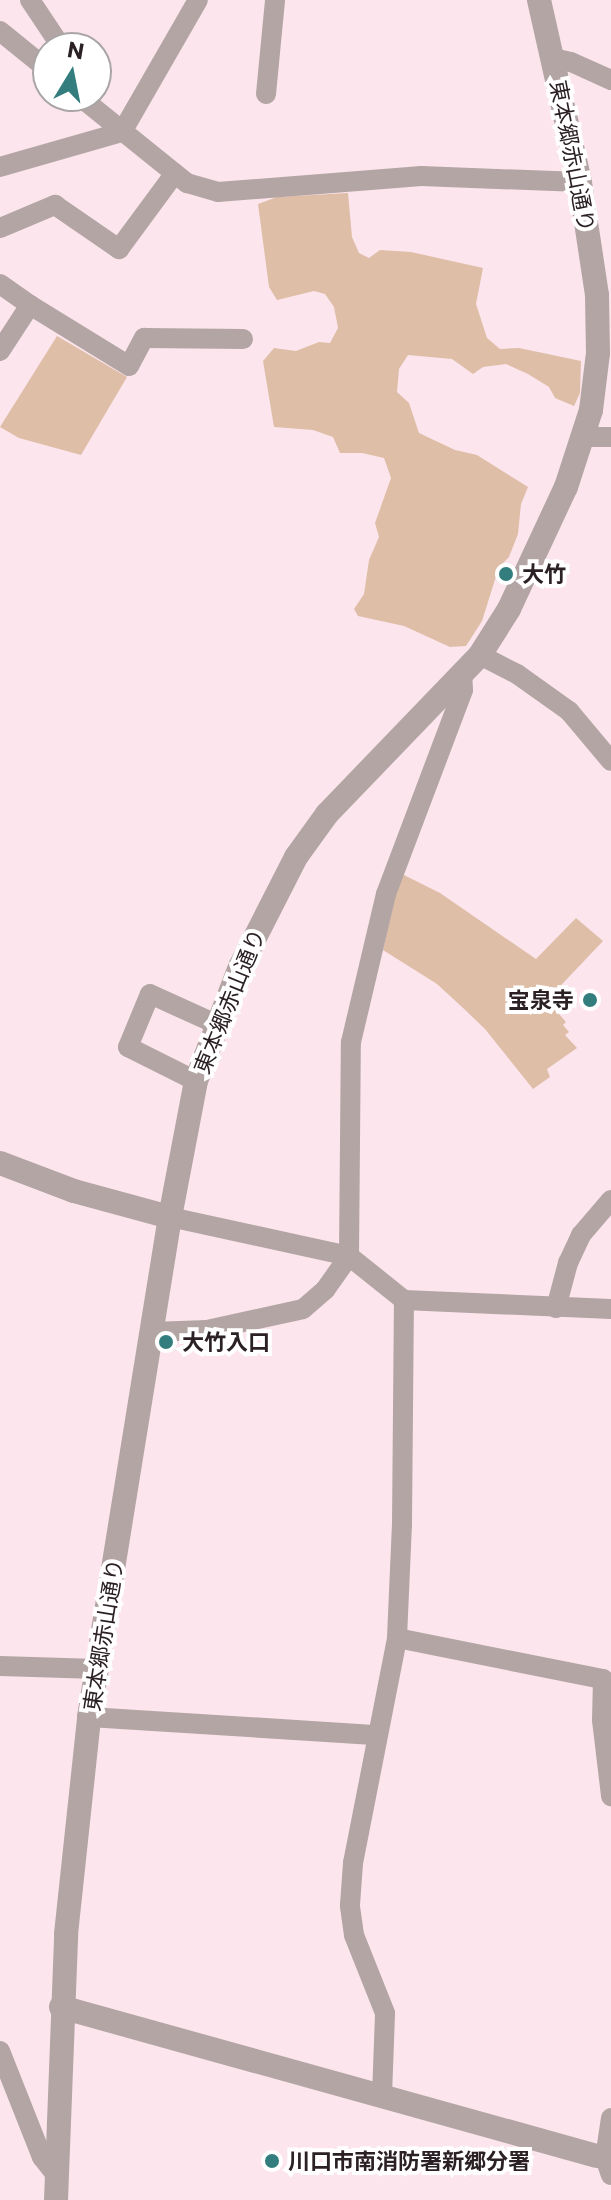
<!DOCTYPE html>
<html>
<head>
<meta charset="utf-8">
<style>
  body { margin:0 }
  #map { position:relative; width:611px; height:2200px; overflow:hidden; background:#fce5ed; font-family:Commissioner,"Noto Sans JP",sans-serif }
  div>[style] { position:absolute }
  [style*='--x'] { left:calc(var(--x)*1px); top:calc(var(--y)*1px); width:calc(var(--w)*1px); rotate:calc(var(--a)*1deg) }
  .green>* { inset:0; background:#dfbea7 }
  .minor>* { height:20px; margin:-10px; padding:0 10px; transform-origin:10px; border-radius:10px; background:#b2a5a4 }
  .tertiary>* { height:24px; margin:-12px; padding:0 12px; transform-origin:12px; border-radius:12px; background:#b2a5a4 }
  .dots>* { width:22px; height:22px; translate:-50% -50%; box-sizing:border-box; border:4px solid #fff; border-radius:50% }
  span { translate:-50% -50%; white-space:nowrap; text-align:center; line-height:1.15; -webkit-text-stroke:8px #fff; paint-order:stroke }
  .street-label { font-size:22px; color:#2b2125 }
  .poi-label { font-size:22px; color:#2b2125; font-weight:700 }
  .left { translate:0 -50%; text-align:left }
  .right { translate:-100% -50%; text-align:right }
  .north { position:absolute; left:32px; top:32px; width:80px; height:80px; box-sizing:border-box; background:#fff; border:2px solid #aaa6a8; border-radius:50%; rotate:10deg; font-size:22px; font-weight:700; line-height:32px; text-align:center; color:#2b2125 }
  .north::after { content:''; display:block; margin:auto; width:28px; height:36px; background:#347d7e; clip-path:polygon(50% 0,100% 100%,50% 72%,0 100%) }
</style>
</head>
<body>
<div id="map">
  <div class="green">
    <i style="clip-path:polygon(348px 193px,352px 237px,359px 253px,369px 258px,380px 250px,411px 252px,483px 268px,476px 304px,487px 338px,500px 349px,519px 348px,581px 361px,580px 393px,574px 406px,555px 398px,549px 387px,528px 374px,506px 364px,483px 367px,473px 374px,452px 359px,408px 355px,399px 369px,397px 392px,409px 403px,419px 433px,455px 450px,477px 455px,528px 487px,521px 504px,518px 534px,509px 557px,499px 567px,482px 621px,466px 646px,450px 647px,404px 626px,358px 616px,354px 609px,364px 594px,369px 560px,379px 537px,375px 523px,391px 478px,384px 458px,362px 453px,340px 453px,333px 437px,313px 430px,274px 427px,263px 361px,274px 348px,296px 351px,319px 342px,330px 343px,338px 328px,334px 307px,325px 294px,314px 291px,277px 300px,269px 287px,258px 204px,277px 197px)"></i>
    <i style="clip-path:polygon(57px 336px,127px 377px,81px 455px,19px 438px,0 427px)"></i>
    <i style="clip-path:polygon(400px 873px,440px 893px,536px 959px,576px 918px,603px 941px,547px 1000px,566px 1022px,563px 1025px,569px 1032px,565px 1035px,577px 1048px,547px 1069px,550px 1077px,533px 1089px,485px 1029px,462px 1007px,437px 984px,383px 950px)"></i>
  </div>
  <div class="minor">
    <i style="--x:30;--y:0;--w:58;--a:56.3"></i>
    <i style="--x:0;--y:31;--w:62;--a:39.1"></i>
    <i style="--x:553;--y:58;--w:18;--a:13"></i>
    <i style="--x:571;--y:62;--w:44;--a:24.2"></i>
    <i style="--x:266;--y:94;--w:94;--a:-84.5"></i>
    <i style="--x:79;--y:96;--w:139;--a:38.9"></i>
    <i style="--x:187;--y:183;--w:32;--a:16"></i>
    <i style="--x:218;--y:192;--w:204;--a:-4.5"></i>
    <i style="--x:421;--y:176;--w:159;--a:2.2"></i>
    <i style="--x:0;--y:167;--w:127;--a:-16"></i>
    <i style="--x:122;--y:132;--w:152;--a:-60.1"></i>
    <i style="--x:0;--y:228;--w:60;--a:-22.7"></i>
    <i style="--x:55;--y:205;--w:78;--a:34.5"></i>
    <i style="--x:119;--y:249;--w:94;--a:-53.6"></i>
    <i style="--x:0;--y:284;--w:37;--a:35"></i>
    <i style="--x:0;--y:351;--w:55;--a:-56.9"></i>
    <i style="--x:30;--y:305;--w:116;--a:31.6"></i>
    <i style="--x:129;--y:366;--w:32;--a:-62"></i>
    <i style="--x:144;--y:338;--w:99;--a:0.6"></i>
    <i style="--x:583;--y:437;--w:28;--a:0"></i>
    <i style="--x:480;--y:655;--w:42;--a:27.2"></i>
    <i style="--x:517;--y:674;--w:64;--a:35.4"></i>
    <i style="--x:569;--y:711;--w:65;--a:50"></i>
    <i style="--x:196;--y:1081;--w:76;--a:-153.4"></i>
    <i style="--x:128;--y:1047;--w:57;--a:-67.5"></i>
    <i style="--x:150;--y:994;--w:72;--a:24.4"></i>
    <i style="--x:170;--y:1217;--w:183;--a:12.3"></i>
    <i style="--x:349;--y:1256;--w:70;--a:38.7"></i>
    <i style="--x:404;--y:1300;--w:207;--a:2.5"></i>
    <i style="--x:556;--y:1308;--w:47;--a:-75.1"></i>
    <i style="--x:568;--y:1263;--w:31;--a:-65"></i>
    <i style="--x:581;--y:1235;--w:46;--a:-49.4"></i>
    <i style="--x:152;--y:1332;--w:55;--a:-2.1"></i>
    <i style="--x:207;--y:1330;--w:98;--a:-12.3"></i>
    <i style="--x:303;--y:1309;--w:29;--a:-41"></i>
    <i style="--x:325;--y:1290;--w:42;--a:-54.8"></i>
    <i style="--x:349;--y:1256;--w:214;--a:-89.5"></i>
    <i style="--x:351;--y:1042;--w:152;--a:-76.7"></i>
    <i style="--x:386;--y:894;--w:218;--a:-69.3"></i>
    <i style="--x:463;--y:690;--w:18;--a:-93"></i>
    <i style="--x:397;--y:1638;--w:210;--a:11.3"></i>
    <i style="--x:603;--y:1679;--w:41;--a:91.4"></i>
    <i style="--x:602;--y:1720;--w:77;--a:83.2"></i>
    <i style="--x:0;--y:1666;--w:97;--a:1.8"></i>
    <i style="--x:89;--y:1717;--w:289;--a:3.6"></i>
    <i style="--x:0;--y:2051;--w:114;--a:68.4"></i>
    <i style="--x:42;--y:2157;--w:24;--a:52"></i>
    <i style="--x:382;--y:2096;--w:83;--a:-87.9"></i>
    <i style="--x:385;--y:2013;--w:84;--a:-111.7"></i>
    <i style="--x:354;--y:1935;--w:30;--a:-98"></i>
    <i style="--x:350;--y:1905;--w:42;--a:-85.9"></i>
    <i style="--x:353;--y:1863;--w:229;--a:-78.9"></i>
    <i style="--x:397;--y:1638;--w:114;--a:-87.5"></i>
    <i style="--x:402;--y:1524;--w:224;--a:-89.5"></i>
    <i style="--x:611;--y:2118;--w:40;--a:98.5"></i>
    <i style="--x:605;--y:2158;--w:18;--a:71"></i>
  </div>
  <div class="tertiary">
    <i style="--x:0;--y:1163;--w:79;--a:20.7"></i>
    <i style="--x:74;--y:1191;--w:99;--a:15.2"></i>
    <i style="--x:61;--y:2007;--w:556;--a:15.54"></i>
    <i style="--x:56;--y:2200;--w:266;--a:-87.8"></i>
    <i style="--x:66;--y:1934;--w:218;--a:-83.9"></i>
    <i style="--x:89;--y:1717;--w:507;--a:-80.8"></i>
    <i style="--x:170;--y:1217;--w:138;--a:-79.2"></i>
    <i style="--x:196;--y:1081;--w:122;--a:-68.9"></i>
    <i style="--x:240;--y:967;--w:123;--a:-63"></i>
    <i style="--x:296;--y:857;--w:53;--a:-54.2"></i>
    <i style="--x:327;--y:814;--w:221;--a:-46.1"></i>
    <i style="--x:480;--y:655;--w:54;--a:-57.8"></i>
    <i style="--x:509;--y:609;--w:135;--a:-65"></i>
    <i style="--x:566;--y:487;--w:81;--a:-72"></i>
    <i style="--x:591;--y:410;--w:57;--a:-83"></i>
    <i style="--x:598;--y:353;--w:58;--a:-91"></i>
    <i style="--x:597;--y:295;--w:114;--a:-98.6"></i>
    <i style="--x:580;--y:182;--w:187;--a:-102.7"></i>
  </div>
  <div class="dots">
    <i style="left:506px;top:574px;background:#347d7e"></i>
    <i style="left:590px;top:1000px;background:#347d7e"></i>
    <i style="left:166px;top:1342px;background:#347d7e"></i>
    <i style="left:272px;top:2161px;background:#347d7e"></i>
  </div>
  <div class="street-label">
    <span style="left:573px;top:156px;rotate:79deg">東本郷赤山通り</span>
    <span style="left:229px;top:1001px;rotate:-68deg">東本郷赤山通り</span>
    <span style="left:103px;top:1635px;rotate:-81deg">東本郷赤山通り</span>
  </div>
  <div class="poi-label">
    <span class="left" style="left:522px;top:574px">大竹</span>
    <span class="right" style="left:574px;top:1000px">宝泉寺</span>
    <span class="left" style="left:182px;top:1342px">大竹入口</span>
    <span class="left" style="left:288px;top:2161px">川口市南消防署新郷分署</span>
  </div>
  <div class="north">N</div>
</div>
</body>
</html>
